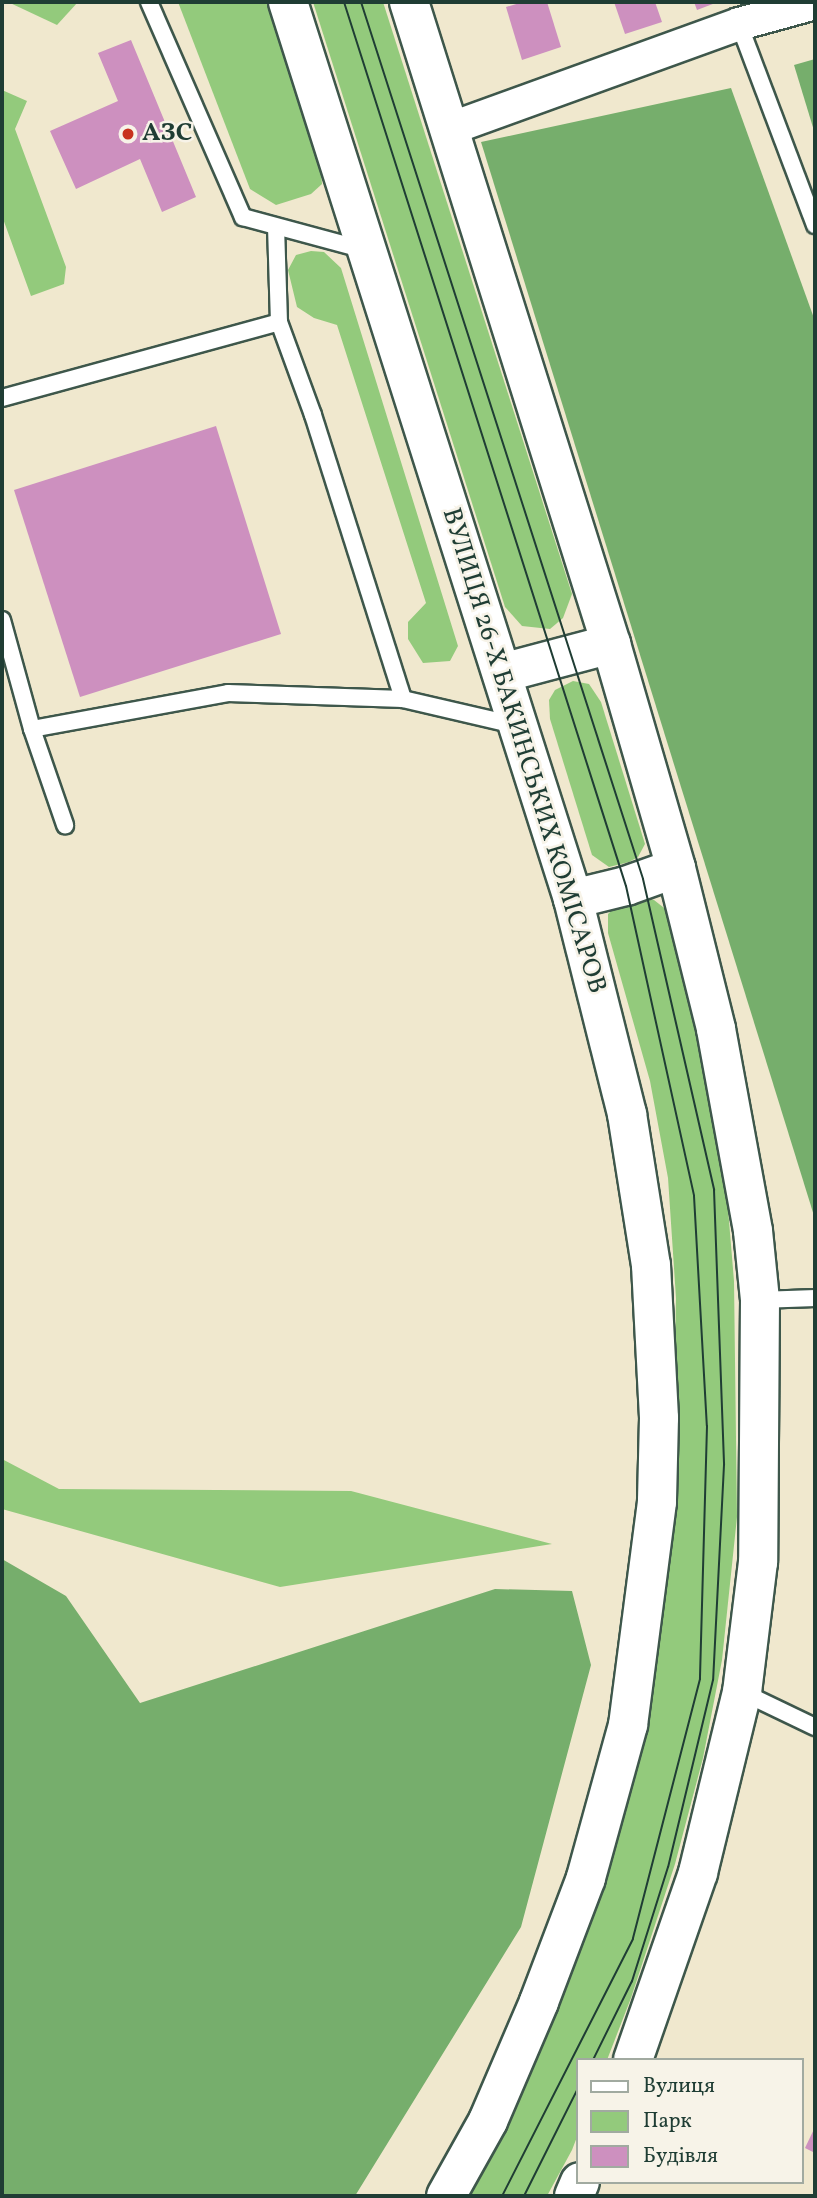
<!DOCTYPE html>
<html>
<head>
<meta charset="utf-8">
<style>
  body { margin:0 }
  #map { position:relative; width:817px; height:2198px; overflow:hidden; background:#f0e8ce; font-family:Vollkorn,serif }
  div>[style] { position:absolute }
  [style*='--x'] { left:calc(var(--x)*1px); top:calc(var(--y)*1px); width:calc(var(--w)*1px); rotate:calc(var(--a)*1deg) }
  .green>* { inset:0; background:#93ca7c }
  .forest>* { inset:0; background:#76ae6c }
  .building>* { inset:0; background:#cd90bf }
  .roads { filter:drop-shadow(2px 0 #3e574b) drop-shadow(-2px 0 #3e574b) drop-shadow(0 2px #3e574b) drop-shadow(0 -2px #3e574b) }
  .lane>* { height:16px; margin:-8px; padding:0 8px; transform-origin:8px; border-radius:8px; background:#fff }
  .street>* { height:32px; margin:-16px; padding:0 16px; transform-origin:16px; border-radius:16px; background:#fff }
  .secondary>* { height:38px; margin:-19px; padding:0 19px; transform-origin:19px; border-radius:19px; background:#fff }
  .tram>* { height:2px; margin:-1px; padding:0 1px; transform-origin:1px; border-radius:1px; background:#1f3d34 }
  .dots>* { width:19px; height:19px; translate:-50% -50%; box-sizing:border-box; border:4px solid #f7f3e8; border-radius:50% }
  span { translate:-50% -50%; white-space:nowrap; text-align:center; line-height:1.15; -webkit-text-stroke:5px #f7f3e8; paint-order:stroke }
  .poi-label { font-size:26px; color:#1f3d34; font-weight:700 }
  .left { translate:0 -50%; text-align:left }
  .street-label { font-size:26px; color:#1f3d34 }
  .frame { position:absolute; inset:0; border:4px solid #1f3d34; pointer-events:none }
  .legend { position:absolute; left:576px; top:2058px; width:228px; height:126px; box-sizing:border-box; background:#f7f3e8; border:2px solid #a1aaa0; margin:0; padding:9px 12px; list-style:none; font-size:21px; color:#1f3d34 }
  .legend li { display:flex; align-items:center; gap:14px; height:35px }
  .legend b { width:35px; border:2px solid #a1aaa0 }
</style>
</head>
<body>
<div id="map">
  <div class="green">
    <i style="clip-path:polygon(8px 2px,78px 2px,57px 25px)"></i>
    <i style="clip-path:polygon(178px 2px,267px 2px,321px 172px,322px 184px,311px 194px,276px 205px,250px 189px)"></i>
    <i style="clip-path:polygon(313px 2px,383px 2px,572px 594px,563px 618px,550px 629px,522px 626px,505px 607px)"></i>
    <i style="clip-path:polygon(2px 90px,27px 101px,15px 129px,66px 267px,64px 284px,31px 296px,2px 216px)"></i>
    <i style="clip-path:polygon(311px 251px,324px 252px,341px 268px,458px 646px,450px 661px,423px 663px,408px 639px,408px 622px,426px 603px,337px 325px,314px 318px,297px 307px,288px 270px,296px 255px)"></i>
    <i style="clip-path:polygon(573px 681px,589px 684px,601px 702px,645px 844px,638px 857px,629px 862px,609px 867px,592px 855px,550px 719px,549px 700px,555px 690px)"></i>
    <i style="clip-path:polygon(643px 897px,654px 900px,668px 911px,682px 957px,726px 1185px,734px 1281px,737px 1517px,722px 1660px,703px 1758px,675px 1864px,631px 1998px,607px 2060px,577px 2060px,577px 2137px,572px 2150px,547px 2196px,470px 2196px,553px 2014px,611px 1863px,643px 1737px,672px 1514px,676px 1298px,668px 1178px,650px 1081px,608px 933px,608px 914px,619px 903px)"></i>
    <i style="clip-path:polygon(2px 1459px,59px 1489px,351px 1491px,552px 1544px,280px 1587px,2px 1509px)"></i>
  </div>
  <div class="forest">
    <i style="clip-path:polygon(815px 59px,815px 134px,794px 65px)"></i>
    <i style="clip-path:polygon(731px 88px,815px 321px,815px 1219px,481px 142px)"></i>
    <i style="clip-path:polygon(2px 1559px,66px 1596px,140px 1703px,495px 1589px,572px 1591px,591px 1665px,521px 1927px,355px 2196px,2px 2196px)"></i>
  </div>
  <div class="building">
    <i style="clip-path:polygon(523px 2px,547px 2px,561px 47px,522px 60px,506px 7px)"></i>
    <i style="clip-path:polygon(614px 2px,655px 2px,662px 22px,625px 34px)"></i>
    <i style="clip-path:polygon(694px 2px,718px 2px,697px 10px)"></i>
    <i style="clip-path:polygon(131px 40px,196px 197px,162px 212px,140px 159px,76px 189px,50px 131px,118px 101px,98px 53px)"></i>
    <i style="clip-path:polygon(216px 426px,281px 634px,80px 697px,14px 490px)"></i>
    <i style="clip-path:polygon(815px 2127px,815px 2153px,805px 2148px)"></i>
  </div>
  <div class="roads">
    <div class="lane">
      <i style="--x:149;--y:2;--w:235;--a:66.4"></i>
      <i style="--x:243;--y:217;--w:126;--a:15.1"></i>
      <i style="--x:739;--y:24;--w:215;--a:69.3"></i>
      <i style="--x:279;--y:322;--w:99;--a:69.9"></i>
      <i style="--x:313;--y:415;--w:298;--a:72.4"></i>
      <i style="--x:403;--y:699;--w:115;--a:13.1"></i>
      <i style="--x:2;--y:398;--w:287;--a:-15.3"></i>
      <i style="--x:279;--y:322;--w:94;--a:-91.8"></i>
      <i style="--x:2;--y:620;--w:113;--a:74.6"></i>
      <i style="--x:32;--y:729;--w:102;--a:71"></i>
      <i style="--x:32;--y:729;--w:199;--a:-10.4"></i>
      <i style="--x:228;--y:693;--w:175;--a:2"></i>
      <i style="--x:760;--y:1300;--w:55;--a:-2.1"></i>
      <i style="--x:742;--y:1692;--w:81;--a:25.6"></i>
    </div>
    <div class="street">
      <i style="--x:449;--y:129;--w:308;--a:-19.9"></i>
      <i style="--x:739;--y:24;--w:79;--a:-15.4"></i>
    </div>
    <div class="secondary">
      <i style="--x:288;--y:2;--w:941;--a:72.37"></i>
      <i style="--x:573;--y:899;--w:222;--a:75.9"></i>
      <i style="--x:627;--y:1114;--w:153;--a:81"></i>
      <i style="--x:651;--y:1265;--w:153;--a:87"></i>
      <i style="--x:659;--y:1418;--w:84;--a:91.4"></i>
      <i style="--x:657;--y:1502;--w:225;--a:97.4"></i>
      <i style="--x:628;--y:1725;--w:159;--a:105.4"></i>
      <i style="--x:586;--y:1878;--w:133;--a:110.8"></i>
      <i style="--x:539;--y:2002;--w:129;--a:113.2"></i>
      <i style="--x:488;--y:2121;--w:86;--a:119.2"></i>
      <i style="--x:409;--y:2;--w:673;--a:72.53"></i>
      <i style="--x:611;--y:644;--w:233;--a:73.8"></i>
      <i style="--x:676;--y:868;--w:166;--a:76"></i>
      <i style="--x:716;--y:1029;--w:205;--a:79.6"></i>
      <i style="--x:753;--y:1231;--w:69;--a:84.2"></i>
      <i style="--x:760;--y:1300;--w:262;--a:90.4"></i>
      <i style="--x:758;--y:1562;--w:131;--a:97"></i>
      <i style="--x:742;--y:1692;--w:186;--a:103.7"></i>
      <i style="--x:698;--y:1873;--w:198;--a:109.2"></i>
      <i style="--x:502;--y:673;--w:113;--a:-14.9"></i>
      <i style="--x:573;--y:899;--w:55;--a:-13.8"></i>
      <i style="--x:626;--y:886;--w:53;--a:-19.8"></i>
      <i style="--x:574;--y:2196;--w:15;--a:-67"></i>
    </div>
  </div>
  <div class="tram">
    <i style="--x:344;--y:2;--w:928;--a:72.31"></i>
    <i style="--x:626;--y:886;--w:317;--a:77.6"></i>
    <i style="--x:694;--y:1196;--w:230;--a:86.8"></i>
    <i style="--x:707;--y:1426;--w:253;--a:91.6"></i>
    <i style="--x:700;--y:1679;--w:268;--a:104.5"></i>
    <i style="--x:633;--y:1939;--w:288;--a:117"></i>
    <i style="--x:361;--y:2;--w:921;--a:72.17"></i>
    <i style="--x:643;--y:879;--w:319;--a:77.1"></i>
    <i style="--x:714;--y:1190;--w:275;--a:87.9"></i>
    <i style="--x:724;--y:1465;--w:215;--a:92.9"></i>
    <i style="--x:713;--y:1680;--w:192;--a:103.5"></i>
    <i style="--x:668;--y:1867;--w:120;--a:107.5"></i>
    <i style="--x:632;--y:1981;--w:88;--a:116.3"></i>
    <i style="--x:524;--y:2196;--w:119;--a:-63.4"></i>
  </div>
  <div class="dots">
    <i style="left:128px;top:134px;background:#c8321e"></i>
  </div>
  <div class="poi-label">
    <span class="left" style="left:142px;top:134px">АЗС</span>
  </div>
  <div class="street-label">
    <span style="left:523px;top:751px;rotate:73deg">ВУЛИЦЯ 26-Х БАКИНСЬКИХ КОМІСАРОВ</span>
  </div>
  <div class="frame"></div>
  <ul class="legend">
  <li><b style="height:9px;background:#fff"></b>Вулиця</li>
  <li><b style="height:19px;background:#93ca7c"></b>Парк</li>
  <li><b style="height:19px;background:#cd90bf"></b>Будівля</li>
  </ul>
</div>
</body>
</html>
